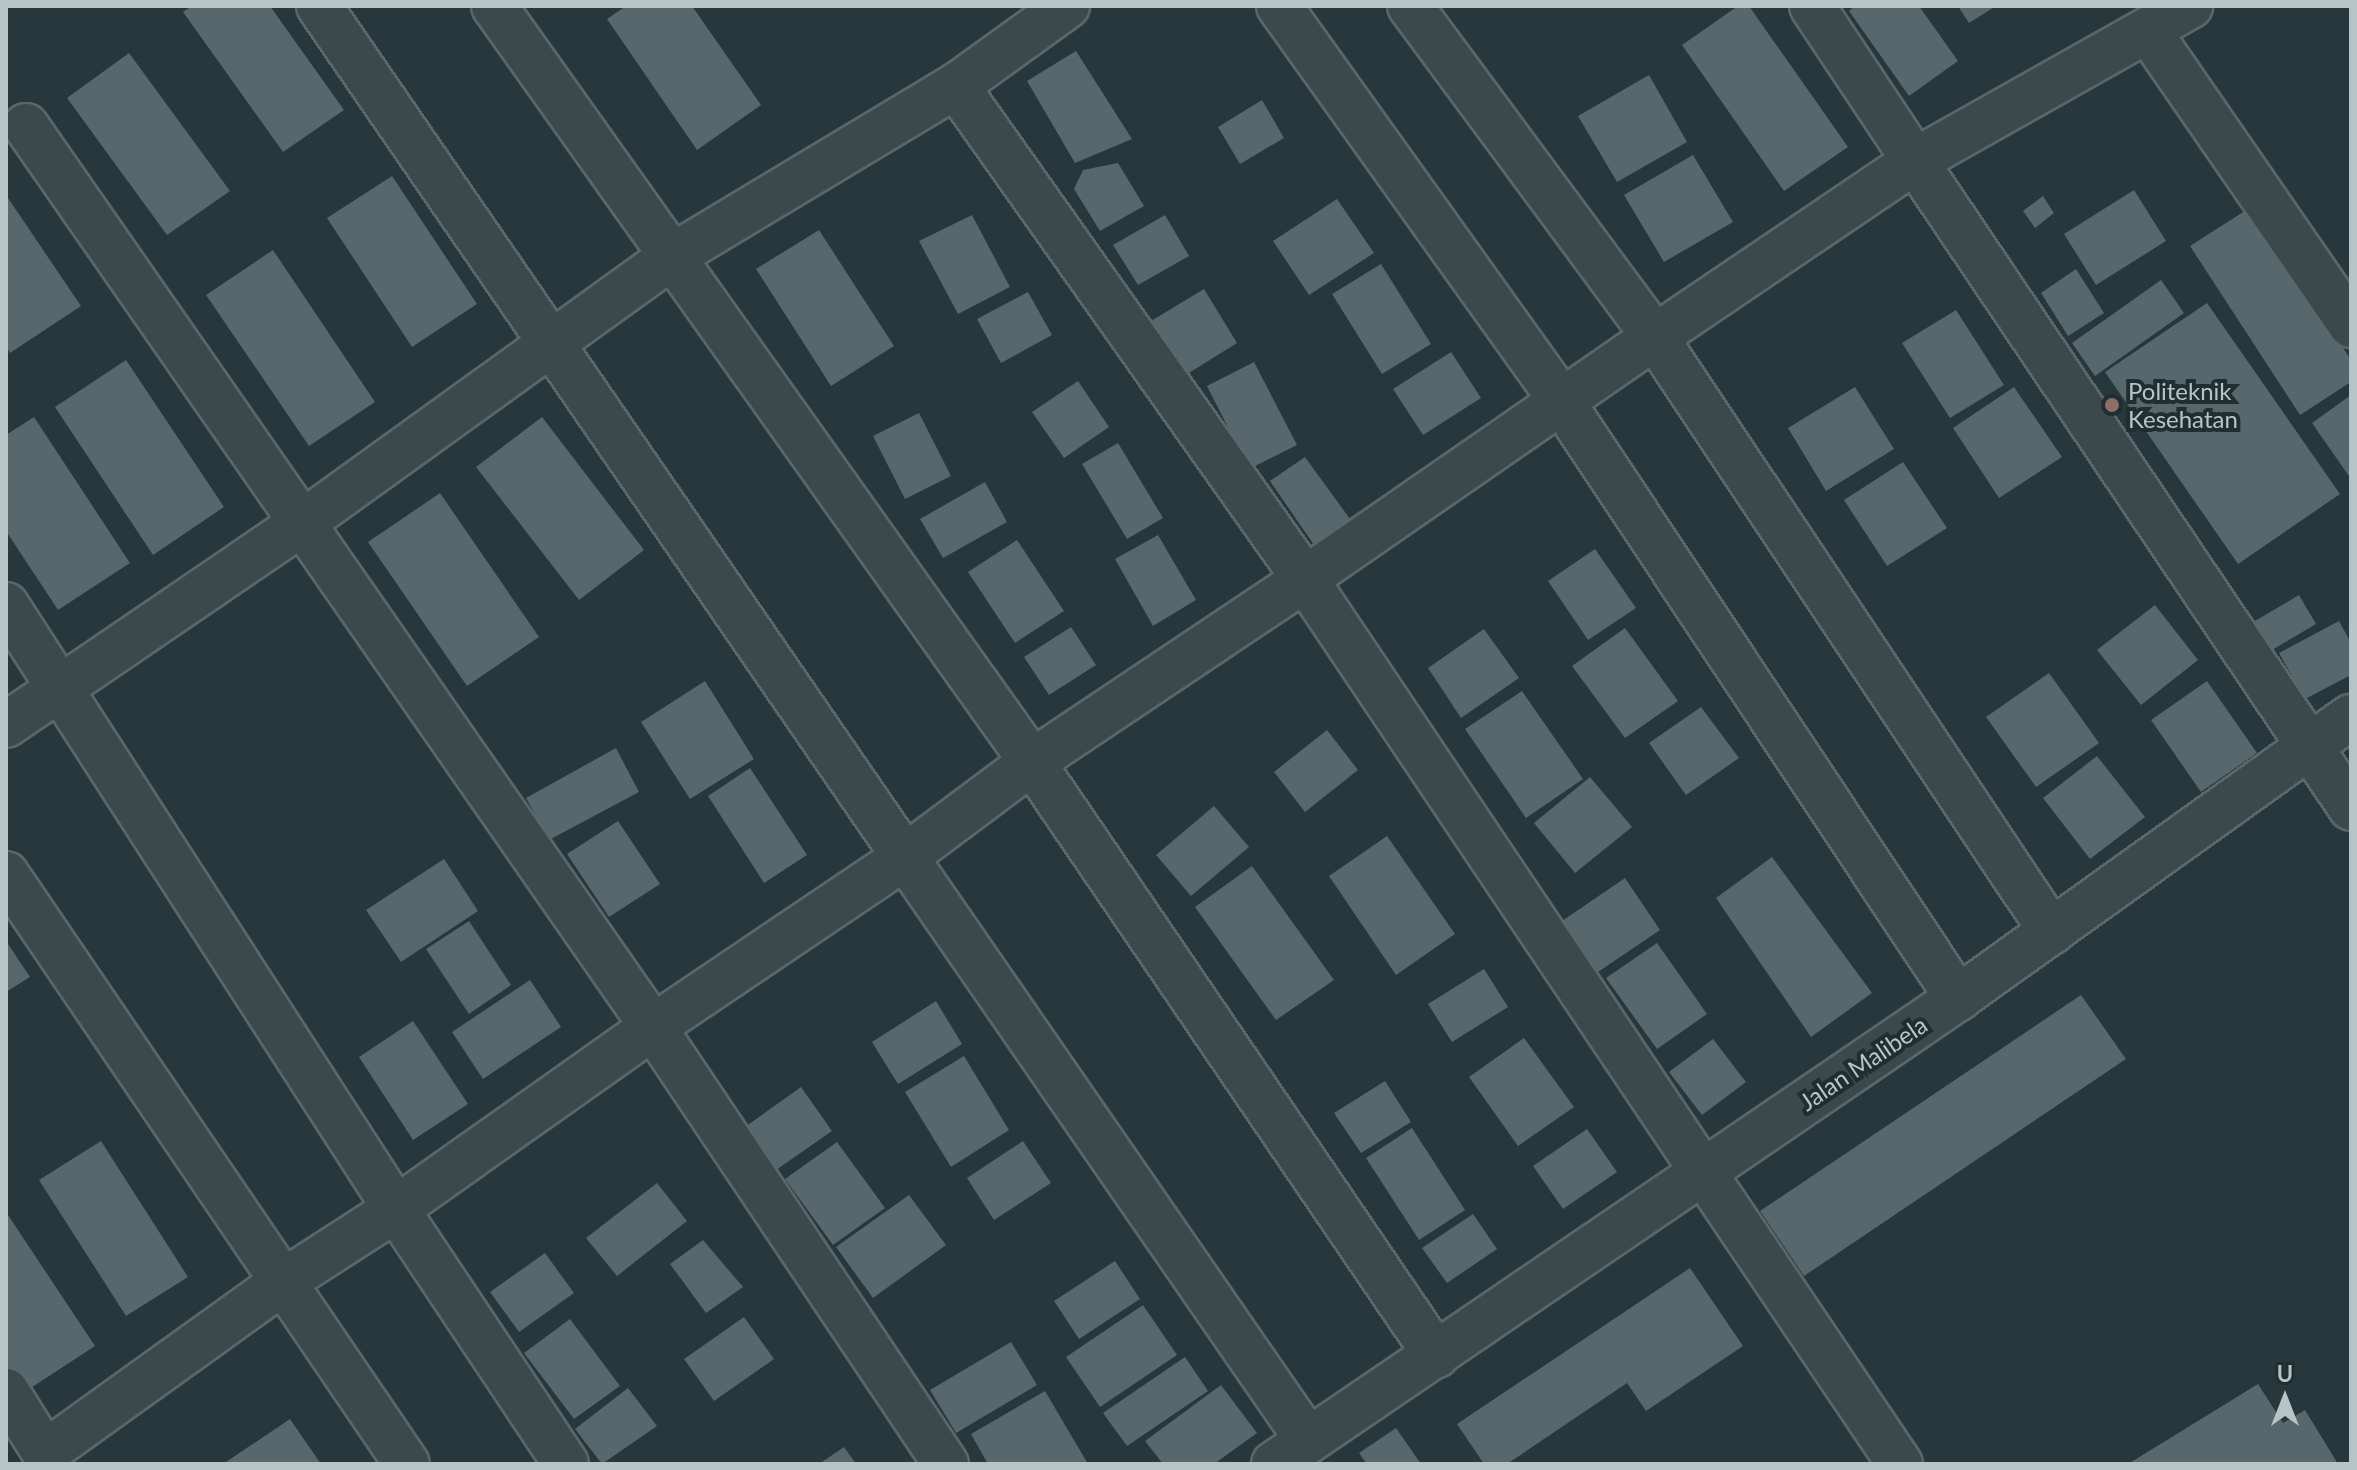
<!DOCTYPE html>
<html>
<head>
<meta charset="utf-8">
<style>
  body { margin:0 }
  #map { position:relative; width:2357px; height:1470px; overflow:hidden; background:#27383c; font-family:Lato,sans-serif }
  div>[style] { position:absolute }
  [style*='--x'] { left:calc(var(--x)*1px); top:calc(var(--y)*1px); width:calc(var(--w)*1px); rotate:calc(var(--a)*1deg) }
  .building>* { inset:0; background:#56686c }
  .roads { filter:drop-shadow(2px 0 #59676a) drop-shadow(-2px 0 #59676a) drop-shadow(0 2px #59676a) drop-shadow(0 -2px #59676a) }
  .minor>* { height:44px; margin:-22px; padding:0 22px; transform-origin:22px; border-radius:22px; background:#3b494c }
  .dots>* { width:22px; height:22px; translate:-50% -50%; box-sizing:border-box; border:4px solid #202e31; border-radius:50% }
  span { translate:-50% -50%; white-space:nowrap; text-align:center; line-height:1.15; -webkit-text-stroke:8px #202e31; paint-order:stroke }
  .poi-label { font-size:24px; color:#b7c4c7 }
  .left { translate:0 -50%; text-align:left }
  .street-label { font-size:24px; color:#b7c4c7 }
  .frame { position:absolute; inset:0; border:8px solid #b7c4c7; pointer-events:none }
  .north { position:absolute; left:2245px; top:1358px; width:80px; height:80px; -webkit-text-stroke:6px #202e31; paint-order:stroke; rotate:0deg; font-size:22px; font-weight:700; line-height:32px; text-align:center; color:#b7c4c7 }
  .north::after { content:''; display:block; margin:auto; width:28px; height:36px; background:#b7c4c7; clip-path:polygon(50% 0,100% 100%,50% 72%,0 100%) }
</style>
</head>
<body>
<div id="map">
  <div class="building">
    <i style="clip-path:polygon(192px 6px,270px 6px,344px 110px,283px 152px,183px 12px)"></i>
    <i style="clip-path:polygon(626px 6px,692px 6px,761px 105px,697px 150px,607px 19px)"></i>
    <i style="clip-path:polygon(1738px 6px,1749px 6px,1848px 147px,1784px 191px,1682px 45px)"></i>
    <i style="clip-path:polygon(1855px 6px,1919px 6px,1958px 61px,1909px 96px,1849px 11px)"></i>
    <i style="clip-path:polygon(1958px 6px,1996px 6px,1969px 23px)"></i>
    <i style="clip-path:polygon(1076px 51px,1132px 139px,1075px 163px,1027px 81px)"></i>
    <i style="clip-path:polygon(129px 53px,230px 191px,167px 235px,67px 98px)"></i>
    <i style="clip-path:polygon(1649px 75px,1687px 142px,1617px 182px,1578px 116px)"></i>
    <i style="clip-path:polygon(1262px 100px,1284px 138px,1240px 164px,1218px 127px)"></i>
    <i style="clip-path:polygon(1693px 155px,1733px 222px,1664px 262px,1624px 195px)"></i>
    <i style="clip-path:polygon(1118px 163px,1144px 206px,1100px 231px,1074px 189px,1083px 170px)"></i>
    <i style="clip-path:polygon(392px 176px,477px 304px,412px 347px,327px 218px)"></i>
    <i style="clip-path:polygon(2134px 190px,2166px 241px,2096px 285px,2064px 234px)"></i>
    <i style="clip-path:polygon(6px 195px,81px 306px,10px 353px,6px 346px)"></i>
    <i style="clip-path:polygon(2043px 196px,2054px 213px,2035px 228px,2023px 211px)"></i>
    <i style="clip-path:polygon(1337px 199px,1374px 253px,1309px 295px,1273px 241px)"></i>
    <i style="clip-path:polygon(2251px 207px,2351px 360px,2351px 382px,2300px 415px,2190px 246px)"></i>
    <i style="clip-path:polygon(972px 215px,1010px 287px,958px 314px,919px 241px)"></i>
    <i style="clip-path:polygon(1165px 215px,1189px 256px,1138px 285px,1113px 245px)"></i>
    <i style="clip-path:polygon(819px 230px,894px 346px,831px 386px,756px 269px)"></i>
    <i style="clip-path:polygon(273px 250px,375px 402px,309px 446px,206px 295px)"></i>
    <i style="clip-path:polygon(1381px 264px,1431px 344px,1382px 374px,1332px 294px)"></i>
    <i style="clip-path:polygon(2076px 269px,2104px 313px,2068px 336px,2041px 293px)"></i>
    <i style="clip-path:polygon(2161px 280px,2184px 313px,2095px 376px,2072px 343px)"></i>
    <i style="clip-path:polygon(1204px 289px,1237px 343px,1184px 376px,1151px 321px)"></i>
    <i style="clip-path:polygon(1028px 292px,1052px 335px,1001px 363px,977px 319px)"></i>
    <i style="clip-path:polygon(2207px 303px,2340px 494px,2238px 564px,2105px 372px)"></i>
    <i style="clip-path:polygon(1956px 310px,2004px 385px,1950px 418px,1902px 343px)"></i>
    <i style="clip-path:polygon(1451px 352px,1481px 398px,1423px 435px,1393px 389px)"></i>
    <i style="clip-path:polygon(126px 360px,224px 507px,153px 555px,55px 407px)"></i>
    <i style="clip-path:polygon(1254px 362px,1297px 445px,1249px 469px,1207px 386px)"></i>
    <i style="clip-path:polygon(1078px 381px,1109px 427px,1064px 458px,1032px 412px)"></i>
    <i style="clip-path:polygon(1855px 387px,1894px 449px,1826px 491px,1788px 428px)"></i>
    <i style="clip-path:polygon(2014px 387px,2062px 457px,1999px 498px,1953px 428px)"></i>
    <i style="clip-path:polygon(2351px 395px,2351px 479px,2312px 423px)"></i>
    <i style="clip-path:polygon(919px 413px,951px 476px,905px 499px,873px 436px)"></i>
    <i style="clip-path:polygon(34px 417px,130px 563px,58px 610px,6px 531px,6px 435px)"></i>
    <i style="clip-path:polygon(542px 417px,644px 550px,579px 600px,476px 467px)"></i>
    <i style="clip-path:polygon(1118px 443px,1163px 518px,1127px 539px,1082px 464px)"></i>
    <i style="clip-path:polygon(1305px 457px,1350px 519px,1314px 545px,1270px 481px)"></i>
    <i style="clip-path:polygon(1903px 462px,1947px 528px,1887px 566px,1844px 500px)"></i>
    <i style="clip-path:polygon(985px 482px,1007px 522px,943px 558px,920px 519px)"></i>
    <i style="clip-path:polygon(440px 493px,539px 637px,467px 686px,368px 542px)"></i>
    <i style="clip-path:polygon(1158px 535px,1196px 600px,1153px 626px,1115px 559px)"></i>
    <i style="clip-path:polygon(1017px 540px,1064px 611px,1015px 643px,968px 572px)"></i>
    <i style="clip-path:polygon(1595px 549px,1636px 608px,1588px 640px,1548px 581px)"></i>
    <i style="clip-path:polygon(2299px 595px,2316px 624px,2267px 653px,2250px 624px)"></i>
    <i style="clip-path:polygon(2155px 605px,2198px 660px,2141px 705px,2097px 650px)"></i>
    <i style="clip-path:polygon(2339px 621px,2351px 643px,2351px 675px,2305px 699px,2279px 653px)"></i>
    <i style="clip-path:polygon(1071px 627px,1096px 665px,1049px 695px,1024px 657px)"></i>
    <i style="clip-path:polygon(1625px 628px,1678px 701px,1625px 738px,1572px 666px)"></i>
    <i style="clip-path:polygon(1484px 629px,1519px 678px,1461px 718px,1428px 668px)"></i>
    <i style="clip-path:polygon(2049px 673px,2099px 743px,2036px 787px,1986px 717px)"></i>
    <i style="clip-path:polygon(705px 681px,754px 759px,690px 799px,641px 722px)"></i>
    <i style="clip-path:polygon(2207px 681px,2257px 753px,2201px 792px,2151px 720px)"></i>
    <i style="clip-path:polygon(1522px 691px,1583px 779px,1526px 818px,1465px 729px)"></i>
    <i style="clip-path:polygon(1701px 707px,1739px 758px,1686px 795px,1649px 743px)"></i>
    <i style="clip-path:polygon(1327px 730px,1358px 770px,1305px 812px,1274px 772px)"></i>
    <i style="clip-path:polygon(616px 748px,639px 792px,549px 840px,526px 798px)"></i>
    <i style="clip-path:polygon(2097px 756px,2145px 817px,2090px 859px,2043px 798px)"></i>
    <i style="clip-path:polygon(750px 768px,807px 855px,764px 883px,708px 796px)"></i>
    <i style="clip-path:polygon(1590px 777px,1632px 827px,1575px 873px,1534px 823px)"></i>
    <i style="clip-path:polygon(1214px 806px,1249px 847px,1191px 896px,1156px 855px)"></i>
    <i style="clip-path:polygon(618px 821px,660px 884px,609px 917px,567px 854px)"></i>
    <i style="clip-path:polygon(1387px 836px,1455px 934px,1396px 975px,1329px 876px)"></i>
    <i style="clip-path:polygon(1772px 857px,1872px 993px,1811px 1037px,1716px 898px)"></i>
    <i style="clip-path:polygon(444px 859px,478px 911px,401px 962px,366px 910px)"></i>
    <i style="clip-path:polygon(1252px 866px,1334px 980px,1276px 1020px,1195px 907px)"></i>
    <i style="clip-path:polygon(1625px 878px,1660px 930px,1598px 972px,1562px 921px)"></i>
    <i style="clip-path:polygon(469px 921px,511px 985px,469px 1014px,426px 949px)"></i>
    <i style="clip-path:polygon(6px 941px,30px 977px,6px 992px)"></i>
    <i style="clip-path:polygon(1657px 943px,1707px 1014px,1657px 1049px,1606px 978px)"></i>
    <i style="clip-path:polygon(1484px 969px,1508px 1007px,1452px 1042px,1428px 1004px)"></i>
    <i style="clip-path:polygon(530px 980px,561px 1027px,483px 1079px,452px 1032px)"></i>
    <i style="clip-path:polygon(2081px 995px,2126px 1059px,1804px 1276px,1760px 1211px)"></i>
    <i style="clip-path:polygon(936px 1001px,962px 1044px,898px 1084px,872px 1042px)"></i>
    <i style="clip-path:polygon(413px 1021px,468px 1104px,413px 1140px,359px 1057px)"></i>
    <i style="clip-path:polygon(1524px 1038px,1574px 1107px,1518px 1146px,1469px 1077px)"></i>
    <i style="clip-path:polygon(1713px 1039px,1746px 1082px,1702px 1115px,1669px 1072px)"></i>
    <i style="clip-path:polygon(964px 1056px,1009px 1130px,951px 1167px,905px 1092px)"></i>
    <i style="clip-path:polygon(1385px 1081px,1411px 1122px,1361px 1153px,1334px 1113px)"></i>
    <i style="clip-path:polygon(801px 1087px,832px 1131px,776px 1170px,745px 1127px)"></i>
    <i style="clip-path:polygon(1412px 1128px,1465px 1210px,1419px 1240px,1366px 1158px)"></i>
    <i style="clip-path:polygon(1587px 1129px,1617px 1172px,1563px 1209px,1533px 1166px)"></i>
    <i style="clip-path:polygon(101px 1141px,188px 1277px,126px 1316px,39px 1180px)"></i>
    <i style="clip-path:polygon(1023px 1141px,1051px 1183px,994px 1220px,967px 1178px)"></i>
    <i style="clip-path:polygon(837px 1142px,885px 1208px,833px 1245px,785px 1179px)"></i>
    <i style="clip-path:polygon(657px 1183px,687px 1221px,617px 1276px,586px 1238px)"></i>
    <i style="clip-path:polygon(909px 1195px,946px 1245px,873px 1298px,836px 1247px)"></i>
    <i style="clip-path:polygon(6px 1212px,95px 1346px,23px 1393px,6px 1368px)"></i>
    <i style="clip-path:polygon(1473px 1214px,1497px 1249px,1447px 1283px,1422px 1248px)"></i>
    <i style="clip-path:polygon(703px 1240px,743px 1287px,706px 1313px,670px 1264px)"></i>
    <i style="clip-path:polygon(545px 1253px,574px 1293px,519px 1332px,490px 1292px)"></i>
    <i style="clip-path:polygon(1115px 1261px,1140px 1299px,1079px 1339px,1054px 1301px)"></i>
    <i style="clip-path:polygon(1690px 1268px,1743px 1346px,1646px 1411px,1627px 1383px,1507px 1464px,1484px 1464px,1457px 1424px)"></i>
    <i style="clip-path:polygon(1143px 1305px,1177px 1355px,1100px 1407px,1066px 1357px)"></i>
    <i style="clip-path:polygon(744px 1317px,774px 1359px,714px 1401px,684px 1359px)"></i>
    <i style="clip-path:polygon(570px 1319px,620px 1386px,574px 1419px,524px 1353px)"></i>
    <i style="clip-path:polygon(1011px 1342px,1037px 1385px,956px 1433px,930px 1390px)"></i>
    <i style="clip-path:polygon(1185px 1357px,1208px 1391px,1127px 1446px,1103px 1413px)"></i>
    <i style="clip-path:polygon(2258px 1384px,2283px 1423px,2305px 1410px,2338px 1464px,2128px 1464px)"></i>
    <i style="clip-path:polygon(1221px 1385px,1257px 1433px,1214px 1464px,1163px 1464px,1145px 1441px)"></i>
    <i style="clip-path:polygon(628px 1388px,657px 1426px,602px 1464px,575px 1429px)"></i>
    <i style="clip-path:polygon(1045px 1391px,1088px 1464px,988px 1464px,971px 1434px)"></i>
    <i style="clip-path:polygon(290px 1419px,321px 1464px,223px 1464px)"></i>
    <i style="clip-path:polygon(1396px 1428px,1421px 1464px,1367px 1464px,1359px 1453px)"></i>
    <i style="clip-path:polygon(844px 1447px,856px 1464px,819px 1464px)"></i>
  </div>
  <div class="roads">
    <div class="minor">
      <i style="--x:319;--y:6;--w:1033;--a:55.45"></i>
      <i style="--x:905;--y:857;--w:159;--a:-36.8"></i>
      <i style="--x:1032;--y:762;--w:718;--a:55.73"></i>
      <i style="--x:494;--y:6;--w:928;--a:54.56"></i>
      <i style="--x:1032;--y:762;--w:329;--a:-33.8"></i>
      <i style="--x:1305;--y:579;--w:714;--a:56.13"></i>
      <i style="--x:1703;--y:1172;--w:519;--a:145.76"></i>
      <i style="--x:1279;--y:6;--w:487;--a:54.4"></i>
      <i style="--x:1562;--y:402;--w:716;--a:56.4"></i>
      <i style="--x:1410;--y:6;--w:412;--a:53.5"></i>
      <i style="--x:1655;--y:337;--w:314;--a:-34.1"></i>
      <i style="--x:1915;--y:161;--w:780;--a:56.02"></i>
      <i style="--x:1812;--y:6;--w:186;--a:56.4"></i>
      <i style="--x:1915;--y:161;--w:316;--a:-29.4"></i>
      <i style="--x:2149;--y:32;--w:356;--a:55.4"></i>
      <i style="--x:956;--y:86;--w:604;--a:54.7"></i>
      <i style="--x:1305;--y:579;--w:426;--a:-34.7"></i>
      <i style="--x:1655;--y:337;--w:715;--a:56.29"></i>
      <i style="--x:26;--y:126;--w:1098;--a:55.17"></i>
      <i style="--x:653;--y:1027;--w:304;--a:-34"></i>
      <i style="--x:905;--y:857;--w:709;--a:55.35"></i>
      <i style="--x:6;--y:605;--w:719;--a:57.15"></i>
      <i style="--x:396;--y:1209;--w:315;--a:-35.3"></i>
      <i style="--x:653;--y:1027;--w:526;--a:56.16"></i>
      <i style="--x:6;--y:725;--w:362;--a:-34.3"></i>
      <i style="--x:305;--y:521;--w:451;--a:-35.8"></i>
      <i style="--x:671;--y:257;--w:332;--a:-31"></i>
      <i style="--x:956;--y:86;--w:137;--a:-35.8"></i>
      <i style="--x:6;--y:874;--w:713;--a:55.8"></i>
      <i style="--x:6;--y:1391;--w:73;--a:57.8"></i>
      <i style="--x:45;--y:1453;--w:297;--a:-35.7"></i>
      <i style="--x:286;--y:1280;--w:131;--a:-32.8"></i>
      <i style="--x:396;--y:1209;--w:306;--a:56.3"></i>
      <i style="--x:1900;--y:1464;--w:352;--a:-124"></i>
      <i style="--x:1703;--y:1172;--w:309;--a:-34.3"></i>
      <i style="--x:1958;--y:998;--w:483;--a:-35.6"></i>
    </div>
  </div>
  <div class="dots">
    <i style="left:2112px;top:405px;background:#8d6e63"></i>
  </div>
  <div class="poi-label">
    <span class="left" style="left:2128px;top:405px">Politeknik<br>Kesehatan</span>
  </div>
  <div class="street-label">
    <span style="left:1863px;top:1063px;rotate:-34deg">Jalan Malibela</span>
  </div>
  <div class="frame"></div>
  <div class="north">U</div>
</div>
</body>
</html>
